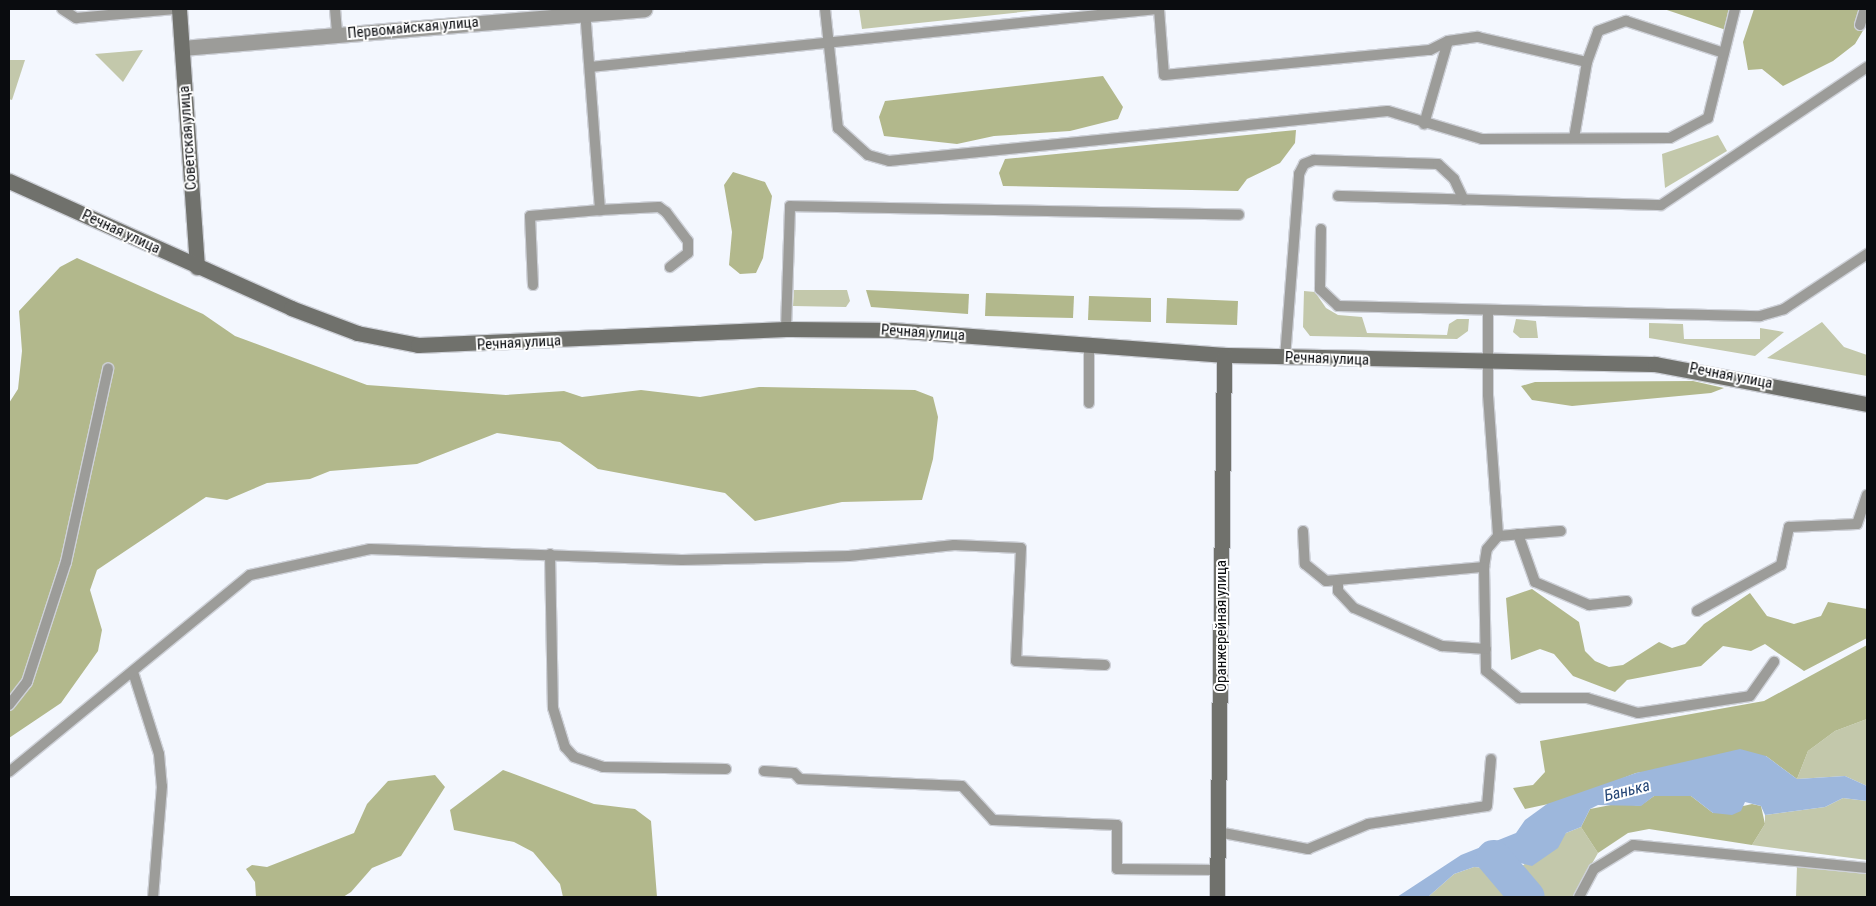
<!DOCTYPE html>
<html>
<head>
<meta charset="utf-8">
<style>
  body { margin:0 }
  #map { position:relative; width:1876px; height:906px; overflow:hidden; background:#f3f7fe; font-family:"Roboto Condensed",sans-serif }
  div>[style] { position:absolute }
  [style*='--x'] { left:calc(var(--x)*1px); top:calc(var(--y)*1px); width:calc(var(--w)*1px); rotate:calc(var(--a)*1deg) }
  .green>* { inset:0; background:#c3c8ab }
  .forest>* { inset:0; background:#b2b88c }
  .water>* { inset:0; background:#9db7dc }
  .river>* { height:35px; margin:-17.5px; padding:0 17.5px; transform-origin:17.5px; border-radius:17.5px; background:#9db7dc }
  .roads { filter:drop-shadow(1px 0 #ced1d8) drop-shadow(-1px 0 #ced1d8) drop-shadow(0 1px #ced1d8) drop-shadow(0 -1px #ced1d8) }
  .lane>* { height:10px; margin:-5px; padding:0 5px; transform-origin:5px; border-radius:5px; background:#9c9c99 }
  .street>* { height:15px; margin:-7.5px; padding:0 7.5px; transform-origin:7.5px; border-radius:7.5px; background:#9c9c99 }
  .secondary>* { height:15px; margin:-7.5px; padding:0 7.5px; transform-origin:7.5px; border-radius:7.5px; background:#70716c }
  span { translate:-50% -50%; white-space:nowrap; text-align:center; line-height:1.15; -webkit-text-stroke:4px #fff; paint-order:stroke }
  .street-label { font-size:15px; color:#0a0c0f }
  .water-label { font-size:16px; color:#254676; font-style:italic }
  .frame { position:absolute; inset:0; border:10px solid #0a0c0f; pointer-events:none }
</style>
</head>
<body>
<div id="map">
  <div class="green">
    <i style="clip-path:polygon(859px 9px,1050px 9px,862px 29px)"></i>
    <i style="clip-path:polygon(143px 50px,123px 82px,95px 54px)"></i>
    <i style="clip-path:polygon(9px 60px,25px 60px,12px 100px,9px 99px)"></i>
    <i style="clip-path:polygon(1718px 135px,1727px 151px,1665px 188px,1662px 154px)"></i>
    <i style="clip-path:polygon(794px 290px,847px 290px,850px 301px,846px 307px,793px 306px)"></i>
    <i style="clip-path:polygon(1304px 291px,1315px 292px,1326px 308px,1338px 315px,1362px 317px,1367px 333px,1447px 335px,1449px 324px,1457px 319px,1469px 319px,1468px 331px,1457px 339px,1310px 336px,1303px 327px)"></i>
    <i style="clip-path:polygon(1516px 319px,1536px 321px,1538px 338px,1520px 338px,1513px 332px)"></i>
    <i style="clip-path:polygon(1822px 322px,1844px 347px,1867px 355px,1867px 376px,1767px 358px)"></i>
    <i style="clip-path:polygon(1649px 323px,1683px 324px,1684px 339px,1760px 339px,1760px 328px,1784px 332px,1755px 356px,1649px 338px)"></i>
    <i style="clip-path:polygon(1867px 719px,1867px 786px,1845px 776px,1797px 779px,1808px 751px,1835px 731px)"></i>
    <i style="clip-path:polygon(1843px 798px,1867px 801px,1867px 860px,1752px 845px,1765px 824px,1765px 815px,1825px 807px)"></i>
    <i style="clip-path:polygon(1581px 827px,1598px 853px,1573px 897px,1527px 897px,1500px 871px,1512px 897px,1428px 897px,1454px 874px,1474px 867px,1499px 869px,1511px 861px,1522px 866px,1566px 833px)"></i>
    <i style="clip-path:polygon(1797px 866px,1867px 874px,1867px 897px,1796px 897px)"></i>
  </div>
  <div class="forest">
    <i style="clip-path:polygon(1664px 9px,1731px 9px,1726px 30px)"></i>
    <i style="clip-path:polygon(1754px 9px,1867px 9px,1867px 24px,1855px 44px,1833px 61px,1783px 86px,1762px 69px,1748px 70px,1743px 42px)"></i>
    <i style="clip-path:polygon(1103px 76px,1123px 107px,1118px 119px,1070px 131px,994px 136px,957px 144px,884px 136px,879px 117px,885px 101px)"></i>
    <i style="clip-path:polygon(1296px 130px,1295px 143px,1280px 163px,1247px 179px,1238px 191px,1003px 186px,999px 173px,1005px 159px)"></i>
    <i style="clip-path:polygon(733px 172px,765px 182px,772px 196px,763px 258px,756px 273px,740px 274px,729px 265px,732px 232px,724px 185px)"></i>
    <i style="clip-path:polygon(77px 258px,203px 314px,235px 336px,367px 385px,506px 395px,564px 391px,582px 397px,641px 390px,700px 397px,759px 387px,915px 390px,933px 397px,938px 417px,933px 459px,922px 500px,842px 502px,755px 521px,725px 493px,598px 469px,560px 442px,497px 433px,417px 464px,330px 471px,310px 479px,267px 483px,227px 500px,206px 497px,97px 570px,90px 590px,102px 630px,98px 651px,61px 703px,9px 738px,9px 403px,18px 389px,22px 351px,19px 311px,60px 267px)"></i>
    <i style="clip-path:polygon(866px 290px,969px 294px,968px 314px,871px 307px)"></i>
    <i style="clip-path:polygon(986px 293px,1074px 296px,1073px 318px,985px 316px)"></i>
    <i style="clip-path:polygon(1089px 296px,1151px 298px,1151px 322px,1088px 320px)"></i>
    <i style="clip-path:polygon(1167px 298px,1238px 301px,1237px 325px,1166px 323px)"></i>
    <i style="clip-path:polygon(1693px 381px,1724px 388px,1711px 393px,1572px 406px,1532px 400px,1521px 386px,1535px 382px)"></i>
    <i style="clip-path:polygon(1532px 589px,1579px 622px,1585px 651px,1595px 661px,1609px 667px,1623px 665px,1659px 642px,1672px 648px,1685px 644px,1704px 624px,1750px 593px,1767px 616px,1794px 624px,1821px 616px,1828px 602px,1867px 609px,1867px 638px,1804px 671px,1765px 644px,1751px 651px,1723px 646px,1701px 666px,1627px 680px,1615px 692px,1573px 676px,1554px 654px,1540px 649px,1511px 660px,1506px 598px)"></i>
    <i style="clip-path:polygon(1867px 645px,1867px 719px,1835px 731px,1808px 751px,1797px 779px,1766px 756px,1636px 773px,1567px 800px,1525px 809px,1513px 788px,1533px 785px,1545px 772px,1540px 741px,1764px 701px)"></i>
    <i style="clip-path:polygon(503px 770px,594px 804px,635px 809px,651px 821px,657px 897px,563px 897px,560px 884px,533px 852px,514px 842px,454px 830px,450px 810px)"></i>
    <i style="clip-path:polygon(435px 775px,445px 787px,401px 856px,372px 868px,351px 892px,343px 897px,256px 897px,255px 882px,246px 869px,252px 865px,267px 867px,354px 833px,367px 804px,388px 781px)"></i>
    <i style="clip-path:polygon(1654px 796px,1691px 796px,1713px 813px,1752px 804px,1761px 806px,1765px 824px,1752px 845px,1649px 829px,1628px 833px,1598px 853px,1581px 827px,1590px 809px,1621px 803px,1640px 806px)"></i>
  </div>
  <div class="water">
    <i style="clip-path:polygon(1740px 749px,1766px 756px,1797px 779px,1845px 776px,1867px 786px,1867px 801px,1843px 798px,1825px 807px,1765px 815px,1761px 806px,1745px 802px,1741px 811px,1732px 815px,1713px 813px,1691px 796px,1654px 796px,1641px 806px,1598px 805px,1590px 809px,1581px 827px,1566px 833px,1558px 848px,1532px 866px,1512px 861px,1499px 869px,1474px 867px,1454px 874px,1428px 897px,1397px 897px,1461px 855px,1516px 833px,1525px 820px,1547px 804px,1636px 773px)"></i>
  </div>
  <div class="river">
    <i style="--x:1493;--y:857;--w:52;--a:49.6"></i>
  </div>
  <div class="roads">
    <div class="lane">
      <i style="--x:62;--y:9;--w:17;--a:33"></i>
      <i style="--x:76;--y:18;--w:99;--a:-5.2"></i>
      <i style="--x:335;--y:9;--w:25;--a:85"></i>
      <i style="--x:825;--y:9;--w:120;--a:83.8"></i>
      <i style="--x:838;--y:128;--w:40;--a:42"></i>
      <i style="--x:868;--y:155;--w:22;--a:16"></i>
      <i style="--x:889;--y:161;--w:501;--a:-5.72"></i>
      <i style="--x:1388;--y:111;--w:98;--a:16.6"></i>
      <i style="--x:1482;--y:139;--w:188;--a:-0.3"></i>
      <i style="--x:1670;--y:138;--w:43;--a:-27.8"></i>
      <i style="--x:1708;--y:118;--w:112;--a:-76.1"></i>
      <i style="--x:1159;--y:9;--w:66;--a:85.7"></i>
      <i style="--x:1164;--y:75;--w:267;--a:-5.4"></i>
      <i style="--x:1430;--y:50;--w:20;--a:-27"></i>
      <i style="--x:1448;--y:41;--w:30;--a:-8"></i>
      <i style="--x:1478;--y:37;--w:112;--a:12.9"></i>
      <i style="--x:1587;--y:62;--w:77;--a:99.7"></i>
      <i style="--x:585;--y:10;--w:201;--a:85.7"></i>
      <i style="--x:600;--y:210;--w:59;--a:-2.9"></i>
      <i style="--x:659;--y:207;--w:9;--a:36"></i>
      <i style="--x:666;--y:212;--w:36;--a:53"></i>
      <i style="--x:688;--y:241;--w:12;--a:90"></i>
      <i style="--x:688;--y:253;--w:23;--a:142"></i>
      <i style="--x:1860;--y:25;--w:17;--a:-73"></i>
      <i style="--x:1587;--y:62;--w:33;--a:-70"></i>
      <i style="--x:1598;--y:31;--w:30;--a:-20"></i>
      <i style="--x:1626;--y:21;--w:103;--a:18.1"></i>
      <i style="--x:590;--y:67;--w:570;--a:-5.84"></i>
      <i style="--x:1424;--y:124;--w:86;--a:-73.9"></i>
      <i style="--x:1338;--y:196;--w:323;--a:1.6"></i>
      <i style="--x:1661;--y:205;--w:248;--a:-33.8"></i>
      <i style="--x:1321;--y:229;--w:60;--a:91"></i>
      <i style="--x:1320;--y:289;--w:25;--a:43"></i>
      <i style="--x:1338;--y:306;--w:422;--a:1.4"></i>
      <i style="--x:1760;--y:316;--w:25;--a:-16"></i>
      <i style="--x:1784;--y:309;--w:100;--a:-33.5"></i>
      <i style="--x:533;--y:285;--w:69;--a:-92.5"></i>
      <i style="--x:530;--y:216;--w:70;--a:-4.9"></i>
      <i style="--x:1488;--y:311;--w:84;--a:90"></i>
      <i style="--x:1488;--y:395;--w:141;--a:85.9"></i>
      <i style="--x:1498;--y:536;--w:63;--a:-4.5"></i>
      <i style="--x:786;--y:329;--w:123;--a:-88.1"></i>
      <i style="--x:790;--y:206;--w:449;--a:1.1"></i>
      <i style="--x:1285;--y:358;--w:185;--a:-85.6"></i>
      <i style="--x:1299;--y:174;--w:11;--a:-63"></i>
      <i style="--x:1304;--y:164;--w:11;--a:-22"></i>
      <i style="--x:1314;--y:160;--w:124;--a:1.8"></i>
      <i style="--x:1438;--y:164;--w:22;--a:43"></i>
      <i style="--x:1454;--y:179;--w:23;--a:65"></i>
      <i style="--x:1089;--y:403;--w:58;--a:-90"></i>
      <i style="--x:1303;--y:531;--w:33;--a:87"></i>
      <i style="--x:1305;--y:564;--w:27;--a:39"></i>
      <i style="--x:1326;--y:581;--w:159;--a:-5.1"></i>
      <i style="--x:1484;--y:567;--w:18;--a:-81"></i>
      <i style="--x:1487;--y:549;--w:17;--a:-50"></i>
      <i style="--x:1518;--y:534;--w:51;--a:70.5"></i>
      <i style="--x:1535;--y:582;--w:59;--a:23.1"></i>
      <i style="--x:1589;--y:605;--w:38;--a:-6"></i>
      <i style="--x:550;--y:554;--w:154;--a:88.9"></i>
      <i style="--x:553;--y:708;--w:41;--a:72.9"></i>
      <i style="--x:565;--y:747;--w:13;--a:48"></i>
      <i style="--x:574;--y:757;--w:31;--a:19"></i>
      <i style="--x:603;--y:767;--w:123;--a:0.9"></i>
      <i style="--x:1484;--y:567;--w:104;--a:88.9"></i>
      <i style="--x:1486;--y:671;--w:43;--a:39.3"></i>
      <i style="--x:1519;--y:698;--w:68;--a:0"></i>
      <i style="--x:1587;--y:698;--w:53;--a:16.4"></i>
      <i style="--x:1638;--y:713;--w:113;--a:-8.6"></i>
      <i style="--x:1750;--y:696;--w:42;--a:-54.8"></i>
      <i style="--x:1338;--y:580;--w:11;--a:90"></i>
      <i style="--x:1338;--y:591;--w:23;--a:47"></i>
      <i style="--x:1354;--y:608;--w:96;--a:23.4"></i>
      <i style="--x:1442;--y:646;--w:44;--a:3.9"></i>
      <i style="--x:1697;--y:611;--w:96;--a:-28.7"></i>
      <i style="--x:1781;--y:565;--w:39;--a:-78"></i>
      <i style="--x:1789;--y:527;--w:68;--a:-2.5"></i>
      <i style="--x:1857;--y:524;--w:31;--a:-71"></i>
      <i style="--x:133;--y:672;--w:86;--a:72.4"></i>
      <i style="--x:159;--y:754;--w:32;--a:85"></i>
      <i style="--x:162;--y:786;--w:111;--a:94.6"></i>
      <i style="--x:9;--y:705;--w:29;--a:-52"></i>
      <i style="--x:27;--y:682;--w:126;--a:-72"></i>
      <i style="--x:66;--y:562;--w:198;--a:-77.7"></i>
      <i style="--x:764;--y:771;--w:30;--a:4"></i>
      <i style="--x:794;--y:773;--w:8;--a:45"></i>
      <i style="--x:800;--y:779;--w:162;--a:2.5"></i>
      <i style="--x:962;--y:786;--w:46;--a:47.6"></i>
      <i style="--x:993;--y:820;--w:124;--a:2.3"></i>
      <i style="--x:1117;--y:825;--w:44;--a:90"></i>
      <i style="--x:1117;--y:869;--w:101;--a:0.6"></i>
      <i style="--x:9;--y:772;--w:311;--a:-39.3"></i>
      <i style="--x:250;--y:575;--w:123;--a:-12.2"></i>
      <i style="--x:370;--y:549;--w:312;--a:2"></i>
      <i style="--x:682;--y:560;--w:167;--a:-1.4"></i>
      <i style="--x:849;--y:556;--w:106;--a:-6"></i>
      <i style="--x:954;--y:545;--w:67;--a:2.6"></i>
      <i style="--x:1021;--y:548;--w:113;--a:92.5"></i>
      <i style="--x:1016;--y:661;--w:89;--a:2.6"></i>
      <i style="--x:1218;--y:832;--w:92;--a:10.7"></i>
      <i style="--x:1308;--y:849;--w:65;--a:-22.6"></i>
      <i style="--x:1368;--y:824;--w:120;--a:-8.6"></i>
      <i style="--x:1487;--y:806;--w:47;--a:-85.1"></i>
      <i style="--x:1579;--y:897;--w:32;--a:-62"></i>
      <i style="--x:1594;--y:869;--w:46;--a:-31.6"></i>
      <i style="--x:1633;--y:845;--w:235;--a:5.6"></i>
    </div>
    <div class="street">
      <i style="--x:182;--y:48;--w:464;--a:-4.8"></i>
    </div>
    <div class="secondary">
      <i style="--x:179;--y:9;--w:259;--a:86"></i>
      <i style="--x:9;--y:181;--w:309;--a:24.2"></i>
      <i style="--x:291;--y:308;--w:71;--a:20.7"></i>
      <i style="--x:357;--y:333;--w:62;--a:11.1"></i>
      <i style="--x:418;--y:345;--w:368;--a:-2.5"></i>
      <i style="--x:786;--y:329;--w:107;--a:0.5"></i>
      <i style="--x:893;--y:330;--w:332;--a:4.3"></i>
      <i style="--x:1224;--y:355;--w:431;--a:1.2"></i>
      <i style="--x:1655;--y:364;--w:216;--a:10.7"></i>
      <i style="--x:1217;--y:897;--w:542;--a:-89.26"></i>
    </div>
  </div>
  <div class="street-label">
    <span style="left:413px;top:28px;rotate:-5deg">Первомайская улица</span>
    <span style="left:188px;top:138px;rotate:-94deg">Советская улица</span>
    <span style="left:121px;top:232px;rotate:25deg">Речная улица</span>
    <span style="left:923px;top:333px;rotate:4deg">Речная улица</span>
    <span style="left:519px;top:343px;rotate:-3deg">Речная улица</span>
    <span style="left:1327px;top:359px;rotate:2deg">Речная улица</span>
    <span style="left:1731px;top:376px;rotate:11deg">Речная улица</span>
    <span style="left:1222px;top:626px;rotate:-90deg">Оранжерейная улица</span>
  </div>
  <div class="water-label">
    <span style="left:1627px;top:791px;rotate:-14deg">Банька</span>
  </div>
  <div class="frame"></div>
</div>
</body>
</html>
